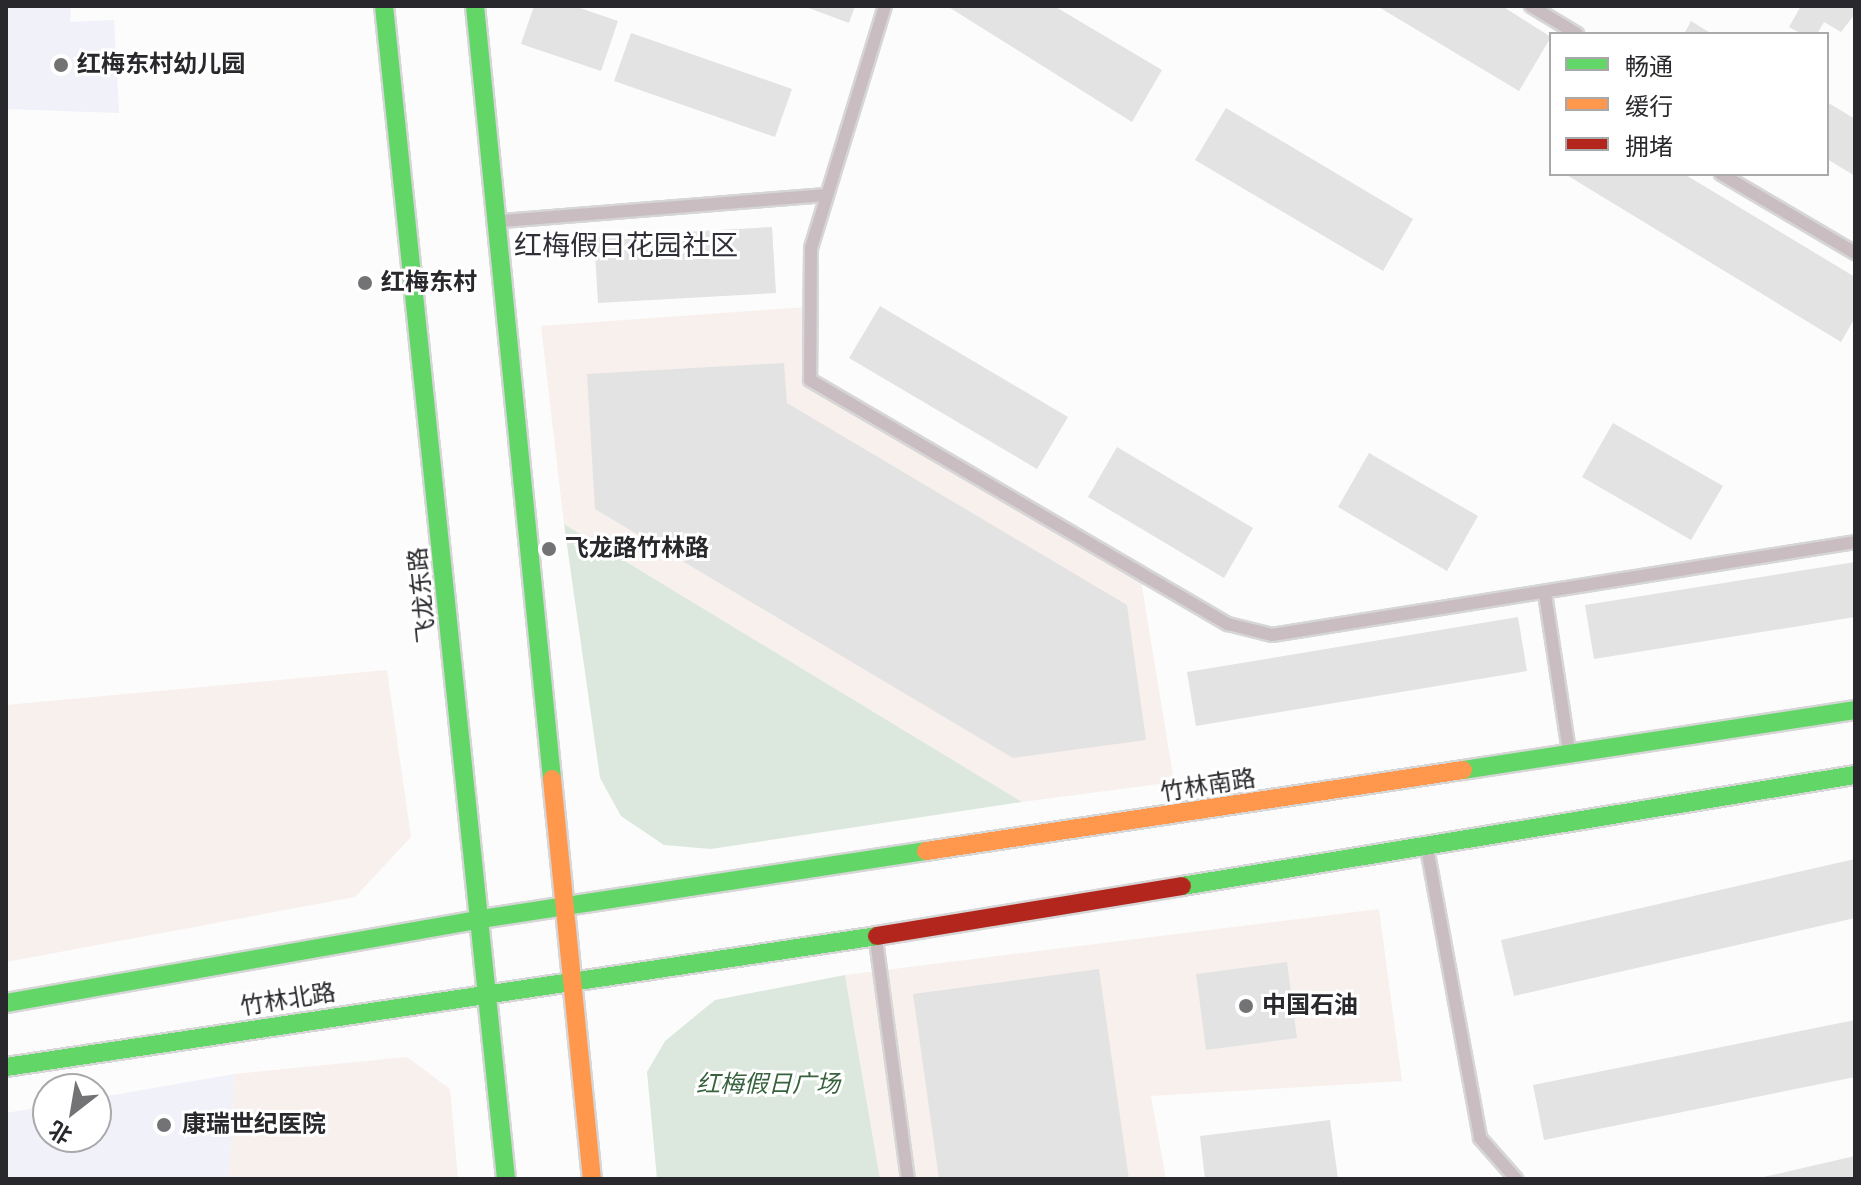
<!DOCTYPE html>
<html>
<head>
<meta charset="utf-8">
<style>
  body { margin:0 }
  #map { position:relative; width:1861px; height:1185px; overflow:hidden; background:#fcfcfc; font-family:"Times New Roman","Noto Sans SC",serif }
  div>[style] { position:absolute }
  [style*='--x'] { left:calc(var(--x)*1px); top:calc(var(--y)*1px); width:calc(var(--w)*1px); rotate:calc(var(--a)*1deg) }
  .commercial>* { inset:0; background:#f8f0ec }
  .built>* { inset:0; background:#f0f1f9 }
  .green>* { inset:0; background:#dce8dd }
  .building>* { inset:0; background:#e3e3e4 }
  .roads { filter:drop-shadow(2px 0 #d6d6d7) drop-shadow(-2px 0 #d6d6d7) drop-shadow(0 2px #d6d6d7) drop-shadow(0 -2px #d6d6d7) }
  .lane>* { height:12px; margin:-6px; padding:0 6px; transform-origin:6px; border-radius:6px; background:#c9bdc1 }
  .fast>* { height:18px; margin:-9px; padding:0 9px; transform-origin:9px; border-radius:9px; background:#63d668 }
  .slow>* { height:18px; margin:-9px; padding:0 9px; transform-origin:9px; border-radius:9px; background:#ff974d }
  .jam>* { height:18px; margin:-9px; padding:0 9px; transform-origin:9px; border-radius:9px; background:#b3261e }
  .dots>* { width:22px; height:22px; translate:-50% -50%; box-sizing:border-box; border:4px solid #fff; border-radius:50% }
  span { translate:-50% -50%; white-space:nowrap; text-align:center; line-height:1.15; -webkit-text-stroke:6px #fff; paint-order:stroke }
  .poi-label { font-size:24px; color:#29292d; font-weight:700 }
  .left { translate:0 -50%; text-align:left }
  .street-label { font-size:24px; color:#29292d }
  .park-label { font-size:24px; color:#38623e; font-style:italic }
  .quarter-label { font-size:28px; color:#303039 }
  .frame { position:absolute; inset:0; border:8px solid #29292d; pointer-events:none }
  .legend { position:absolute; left:1549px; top:32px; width:280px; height:144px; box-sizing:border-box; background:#fff; border:2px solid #a9a9ab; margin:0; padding:10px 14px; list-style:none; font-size:24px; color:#29292d }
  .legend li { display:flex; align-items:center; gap:16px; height:40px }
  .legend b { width:40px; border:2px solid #a9a9ab }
  .north { position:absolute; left:32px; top:1073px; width:80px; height:80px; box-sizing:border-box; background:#fff; border:2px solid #a9a9ab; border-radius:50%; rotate:211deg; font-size:22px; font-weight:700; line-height:32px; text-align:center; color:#29292d }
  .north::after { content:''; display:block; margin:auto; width:28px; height:36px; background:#737375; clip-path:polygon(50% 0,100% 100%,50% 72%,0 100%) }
</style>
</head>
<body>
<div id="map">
  <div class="commercial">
    <i style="clip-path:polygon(806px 307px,810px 380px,1140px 574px,1174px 782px,1022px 802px,564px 524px,541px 326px)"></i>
    <i style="clip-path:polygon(387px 670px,411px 837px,355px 897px,6px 962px,6px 705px)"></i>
    <i style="clip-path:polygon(1379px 909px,1402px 1081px,1151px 1096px,1166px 1179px,880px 1179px,845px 975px)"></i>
    <i style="clip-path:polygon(407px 1057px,450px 1089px,458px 1179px,229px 1179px,234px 1074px)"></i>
  </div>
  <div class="built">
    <i style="clip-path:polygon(6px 6px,71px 6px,70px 22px,114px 20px,119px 113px,6px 109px)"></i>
    <i style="clip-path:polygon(234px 1074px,229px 1179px,6px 1179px,6px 1113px,48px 1106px,48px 1137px,96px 1137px,96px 1098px)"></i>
  </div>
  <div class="green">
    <i style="clip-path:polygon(564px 524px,1022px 802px,711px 849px,664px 845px,621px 816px,600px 778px)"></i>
    <i style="clip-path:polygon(845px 975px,880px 1179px,657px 1179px,647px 1072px,665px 1041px,715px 1000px)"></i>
  </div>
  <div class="building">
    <i style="clip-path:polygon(534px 6px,574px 6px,618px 21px,601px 71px,521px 44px)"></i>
    <i style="clip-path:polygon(803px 6px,855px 6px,849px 23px)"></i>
    <i style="clip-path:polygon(947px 6px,1054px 6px,1162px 70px,1132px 122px)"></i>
    <i style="clip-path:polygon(1377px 6px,1502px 6px,1551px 37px,1519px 91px)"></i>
    <i style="clip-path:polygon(1801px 6px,1855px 6px,1855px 14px,1841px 32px,1824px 22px,1817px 34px,1802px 34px,1789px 27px)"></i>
    <i style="clip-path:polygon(1691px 21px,1712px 34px,1684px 34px)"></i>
    <i style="clip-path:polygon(631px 33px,792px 89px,775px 137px,614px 81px)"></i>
    <i style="clip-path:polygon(1827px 102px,1855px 119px,1855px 176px,1827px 159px)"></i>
    <i style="clip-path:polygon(1226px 108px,1413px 219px,1383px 271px,1195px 160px)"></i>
    <i style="clip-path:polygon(1565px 174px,1684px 174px,1855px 277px,1855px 318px,1841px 342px)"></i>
    <i style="clip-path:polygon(772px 227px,776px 293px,598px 303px,594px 237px)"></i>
    <i style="clip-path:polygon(880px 306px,1068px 417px,1037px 469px,849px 358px)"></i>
    <i style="clip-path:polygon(784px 363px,787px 403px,1127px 605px,1146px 740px,1013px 758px,595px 509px,587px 374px)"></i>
    <i style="clip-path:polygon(1613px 423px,1723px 486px,1691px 540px,1582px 477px)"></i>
    <i style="clip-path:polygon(1117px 447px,1253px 528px,1224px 578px,1088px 497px)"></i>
    <i style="clip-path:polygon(1369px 453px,1478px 516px,1447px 571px,1338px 507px)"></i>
    <i style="clip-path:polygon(1855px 562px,1855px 617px,1594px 659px,1585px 605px)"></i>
    <i style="clip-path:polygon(1518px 617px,1527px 671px,1196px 726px,1187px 672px)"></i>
    <i style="clip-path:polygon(1855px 859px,1855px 918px,1514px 996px,1501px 940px)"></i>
    <i style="clip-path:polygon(1287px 962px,1297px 1038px,1206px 1050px,1196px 974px)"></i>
    <i style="clip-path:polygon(1099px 969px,1129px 1179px,939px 1179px,913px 994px)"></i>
    <i style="clip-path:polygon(1855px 1020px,1855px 1077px,1544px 1140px,1533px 1085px)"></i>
    <i style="clip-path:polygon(1330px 1120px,1338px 1179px,1205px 1179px,1200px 1136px)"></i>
    <i style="clip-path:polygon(1855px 1156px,1855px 1179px,1759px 1179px,1759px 1178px)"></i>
  </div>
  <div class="roads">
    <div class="lane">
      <i style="--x:885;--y:6;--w:253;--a:107"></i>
      <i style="--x:811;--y:248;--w:132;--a:90.4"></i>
      <i style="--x:810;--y:380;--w:484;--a:30.3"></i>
      <i style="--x:1228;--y:624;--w:45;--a:14"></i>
      <i style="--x:1272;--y:635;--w:590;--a:-9.06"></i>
      <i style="--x:1531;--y:6;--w:54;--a:31.3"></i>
      <i style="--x:1721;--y:174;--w:156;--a:30.5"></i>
      <i style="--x:502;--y:221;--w:325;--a:-4.6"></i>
      <i style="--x:1545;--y:594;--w:159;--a:81.3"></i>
      <i style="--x:1427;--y:848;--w:295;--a:79.6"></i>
      <i style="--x:1480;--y:1138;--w:55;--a:48.7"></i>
      <i style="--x:876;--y:940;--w:241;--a:82.4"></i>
    </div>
    <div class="fast">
      <i style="--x:384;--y:6;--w:1179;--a:84.06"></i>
      <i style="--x:475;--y:6;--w:777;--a:84.31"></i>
      <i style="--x:1463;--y:770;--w:397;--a:-8.7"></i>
      <i style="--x:1182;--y:886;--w:682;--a:-9.37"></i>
      <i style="--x:6;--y:1003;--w:482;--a:-10"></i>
      <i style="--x:481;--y:919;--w:450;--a:-8.7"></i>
      <i style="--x:6;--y:1067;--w:881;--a:-8.55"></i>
    </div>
    <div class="slow">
      <i style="--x:552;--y:779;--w:402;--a:84.3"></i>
      <i style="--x:926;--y:851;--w:543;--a:-8.58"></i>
    </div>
    <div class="jam">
      <i style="--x:877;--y:936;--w:309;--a:-9.3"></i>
    </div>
  </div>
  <div class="dots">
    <i style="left:61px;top:65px;background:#737375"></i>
    <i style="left:365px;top:283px;background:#737375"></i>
    <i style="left:549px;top:549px;background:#737375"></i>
    <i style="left:1246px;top:1006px;background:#737375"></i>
    <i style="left:164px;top:1125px;background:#737375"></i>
  </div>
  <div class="poi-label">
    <span class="left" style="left:77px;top:65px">红梅东村幼儿园</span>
    <span class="left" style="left:381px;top:283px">红梅东村</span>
    <span class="left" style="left:565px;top:549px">飞龙路竹林路</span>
    <span class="left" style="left:1262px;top:1006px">中国石油</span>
    <span class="left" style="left:182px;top:1125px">康瑞世纪医院</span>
  </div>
  <div class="street-label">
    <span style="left:423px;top:595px;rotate:-96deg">飞龙东路</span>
    <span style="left:1208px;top:786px;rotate:-9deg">竹林南路</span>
    <span style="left:288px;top:1000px;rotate:-9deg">竹林北路</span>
  </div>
  <div class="park-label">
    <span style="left:768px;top:1085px">红梅假日广场</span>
  </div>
  <div class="quarter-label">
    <span style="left:626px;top:246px">红梅假日花园社区</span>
  </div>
  <div class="frame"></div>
  <ul class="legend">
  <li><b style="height:10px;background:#63d668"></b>畅通</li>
  <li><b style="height:10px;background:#ff974d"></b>缓行</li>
  <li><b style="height:10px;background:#b3261e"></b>拥堵</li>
  </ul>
  <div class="north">北</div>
</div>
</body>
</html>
